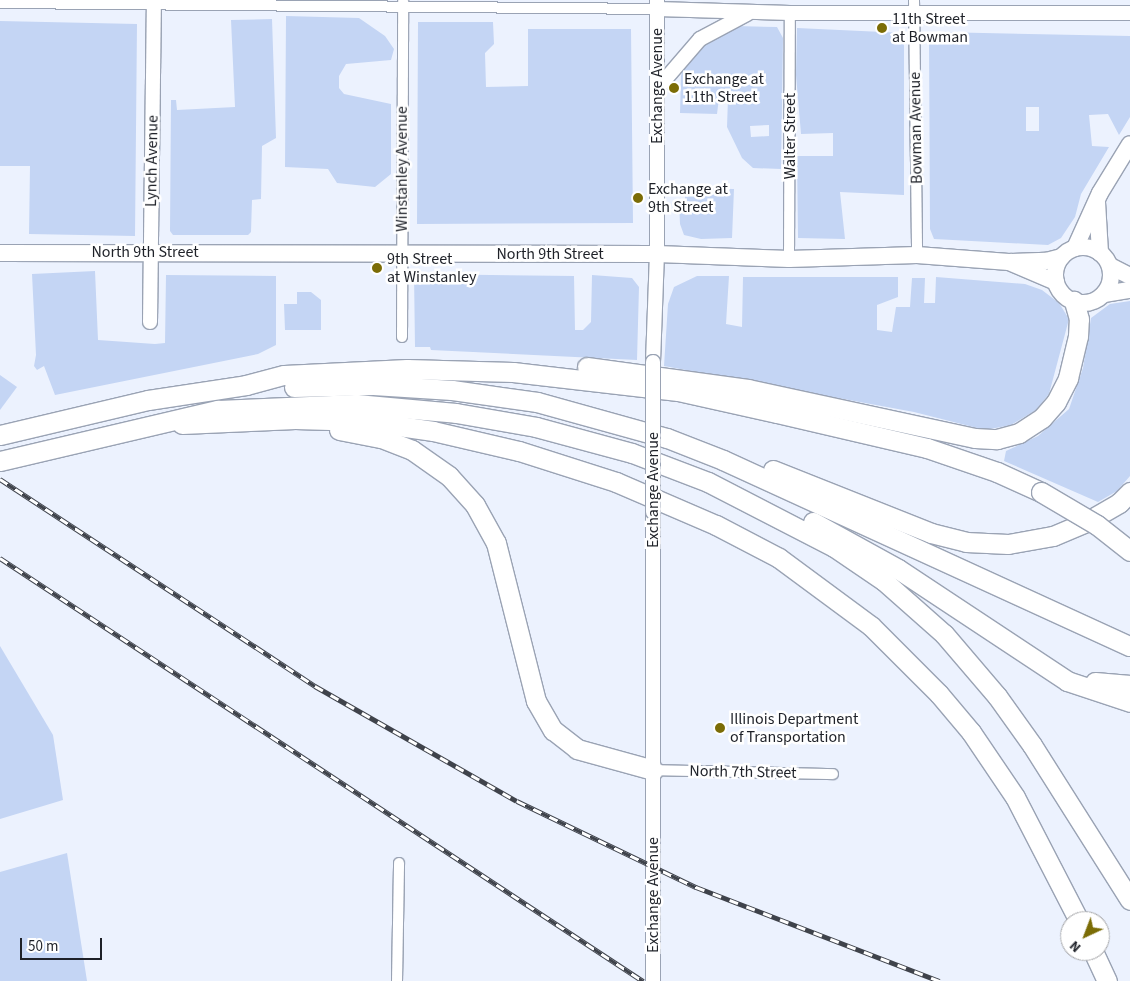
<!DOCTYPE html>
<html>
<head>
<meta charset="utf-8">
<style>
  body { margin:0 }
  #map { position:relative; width:1130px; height:981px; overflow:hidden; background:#ecf2fe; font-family:"Source Sans 3",sans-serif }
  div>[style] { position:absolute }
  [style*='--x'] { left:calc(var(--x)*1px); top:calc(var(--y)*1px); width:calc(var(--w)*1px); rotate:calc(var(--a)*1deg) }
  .green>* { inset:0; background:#c4d5f4 }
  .roads { filter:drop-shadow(1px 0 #9aa3b4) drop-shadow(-1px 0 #9aa3b4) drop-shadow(0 1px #9aa3b4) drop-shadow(0 -1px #9aa3b4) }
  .street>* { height:10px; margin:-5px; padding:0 5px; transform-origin:5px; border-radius:5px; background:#fff }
  .secondary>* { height:14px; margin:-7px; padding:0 7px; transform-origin:7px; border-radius:7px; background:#fff }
  .primary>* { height:16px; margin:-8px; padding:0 8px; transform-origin:8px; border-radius:8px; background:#fff }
  .primary>.ring { margin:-8px; padding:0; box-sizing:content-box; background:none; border:16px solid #fff; border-radius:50% }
  .highway>* { height:19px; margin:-9.5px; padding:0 9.5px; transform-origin:9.5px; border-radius:9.5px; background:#fff }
  .rail>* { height:5px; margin-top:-2.5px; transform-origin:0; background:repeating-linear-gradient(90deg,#fff 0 9px,#3f434b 0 18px); box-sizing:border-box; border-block:1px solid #3f434b }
  .bridges { filter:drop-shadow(1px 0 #9aa3b4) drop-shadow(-1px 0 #9aa3b4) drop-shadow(0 1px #9aa3b4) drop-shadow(0 -1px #9aa3b4) }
  .secondary-bridge>* { height:14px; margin:-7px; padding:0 7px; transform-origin:7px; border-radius:7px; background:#fff }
  .highway-bridge>* { height:19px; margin:-9.5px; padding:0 9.5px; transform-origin:9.5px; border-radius:9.5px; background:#fff }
  .dots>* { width:14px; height:14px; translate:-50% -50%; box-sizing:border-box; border:2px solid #fff; border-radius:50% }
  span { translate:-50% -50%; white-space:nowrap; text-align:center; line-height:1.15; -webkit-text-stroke:5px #fff; paint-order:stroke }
  .poi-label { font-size:16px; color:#1e2128 }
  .left { translate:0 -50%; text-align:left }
  .street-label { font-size:16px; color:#1e2128 }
  .north { position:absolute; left:1060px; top:911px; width:50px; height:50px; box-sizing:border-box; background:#fff; border:1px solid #a5a6a9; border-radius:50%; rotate:223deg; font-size:14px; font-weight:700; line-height:20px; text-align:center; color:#1e2128 }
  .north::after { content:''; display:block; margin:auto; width:18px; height:22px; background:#7b6c06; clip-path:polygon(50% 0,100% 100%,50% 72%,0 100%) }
  .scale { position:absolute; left:20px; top:938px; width:82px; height:22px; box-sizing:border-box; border:2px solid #1e2128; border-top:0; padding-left:6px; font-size:15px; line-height:18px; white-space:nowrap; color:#1e2128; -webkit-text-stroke:4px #fff; paint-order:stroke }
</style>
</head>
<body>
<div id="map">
  <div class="green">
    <i style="clip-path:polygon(286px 16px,359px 18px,385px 36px,394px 49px,391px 60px,346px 64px,339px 76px,339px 88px,344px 94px,391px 104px,391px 174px,375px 187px,337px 183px,328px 169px,285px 167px)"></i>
    <i style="clip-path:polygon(272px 19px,276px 138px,262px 146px,261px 199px,252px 200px,251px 232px,248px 235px,173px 235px,170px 231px,171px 100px,176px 100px,177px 110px,235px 107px,231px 20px)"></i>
    <i style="clip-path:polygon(0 21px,137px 24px,135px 236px,29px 234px,30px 166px,0 166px)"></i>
    <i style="clip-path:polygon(418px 22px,493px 22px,494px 44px,485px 53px,486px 87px,528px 86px,528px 29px,631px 29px,633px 223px,417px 224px)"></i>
    <i style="clip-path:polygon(evenodd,735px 26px,777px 27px,783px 38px,781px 169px,753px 168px,742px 158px,727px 127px,728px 98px,719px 98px,717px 114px,680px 113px,681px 76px,687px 49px,735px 26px,769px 125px,769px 136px,751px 137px,750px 126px,769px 125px)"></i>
    <i style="clip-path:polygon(797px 28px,904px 33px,904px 195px,840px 192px,845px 239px,798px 238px,797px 156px,833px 156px,833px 133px,801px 134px,796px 75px)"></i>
    <i style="clip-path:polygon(evenodd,937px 32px,1130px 36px,1130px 117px,1119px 135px,1108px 114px,1089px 115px,1092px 146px,1109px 147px,1081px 194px,1075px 217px,1061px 238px,1048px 245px,934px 239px,930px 229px,929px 38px,937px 32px,1026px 107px,1039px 107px,1039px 131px,1026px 131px,1026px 107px)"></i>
    <i style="clip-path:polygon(685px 188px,734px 189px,732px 238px,701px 239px,684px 235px,680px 224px,679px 200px,685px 199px)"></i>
    <i style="clip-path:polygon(95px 271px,98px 340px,155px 344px,165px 343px,166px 275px,276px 276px,276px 345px,258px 354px,55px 395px,44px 366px,37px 370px,34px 366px,36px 355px,32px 274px)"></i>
    <i style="clip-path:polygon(414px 274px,574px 276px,575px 330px,583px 330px,591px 322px,592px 275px,632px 278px,639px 287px,637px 360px,431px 350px,430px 347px,415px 347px)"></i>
    <i style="clip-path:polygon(697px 276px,729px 276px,726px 324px,742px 327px,743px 277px,898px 277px,898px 297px,877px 305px,877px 330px,892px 332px,896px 307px,910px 307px,912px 278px,925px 278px,924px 303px,935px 303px,936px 277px,1025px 284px,1042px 290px,1059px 303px,1069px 319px,1049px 394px,1036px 410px,1011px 425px,985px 430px,914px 412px,664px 366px,668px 304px,674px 287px)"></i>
    <i style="clip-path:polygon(297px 292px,311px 292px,321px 300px,321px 330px,285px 330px,284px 304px,297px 304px)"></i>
    <i style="clip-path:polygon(1130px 301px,1130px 476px,1117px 491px,1098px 502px,1004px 461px,1006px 451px,1038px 436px,1069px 409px,1083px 368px,1091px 318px,1110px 304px)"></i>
    <i style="clip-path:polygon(0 375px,17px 387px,0 410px)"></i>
    <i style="clip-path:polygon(0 646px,53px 735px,63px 800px,0 819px)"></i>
    <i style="clip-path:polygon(67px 853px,87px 981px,0 981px,0 872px)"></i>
  </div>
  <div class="roads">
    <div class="street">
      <i style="--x:914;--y:0;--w:255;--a:89.3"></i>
      <i style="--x:0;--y:3;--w:657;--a:0.52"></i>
      <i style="--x:789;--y:259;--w:246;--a:-89.8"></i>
      <i style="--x:402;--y:337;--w:336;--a:-89.8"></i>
      <i style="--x:653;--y:770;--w:180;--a:1.3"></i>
      <i style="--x:397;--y:981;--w:118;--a:-89"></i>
    </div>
    <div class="secondary">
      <i style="--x:657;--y:9;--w:133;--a:1.7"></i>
      <i style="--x:790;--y:13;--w:340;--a:0"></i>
      <i style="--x:657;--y:89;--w:66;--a:-49.3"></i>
      <i style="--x:700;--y:39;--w:53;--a:-28"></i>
      <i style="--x:150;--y:322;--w:322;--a:-89.3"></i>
      <i style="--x:653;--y:362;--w:108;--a:-87.9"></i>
      <i style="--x:657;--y:254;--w:254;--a:-90"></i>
      <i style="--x:653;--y:512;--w:469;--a:90"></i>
    </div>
    <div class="primary">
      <i style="--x:1097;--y:202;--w:51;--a:86.6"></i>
      <i class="ring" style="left:1055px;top:247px;width:40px;height:40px"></i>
      <i style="--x:1075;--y:248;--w:60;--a:-65.6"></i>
      <i style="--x:1100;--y:193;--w:57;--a:-58.5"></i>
      <i style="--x:0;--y:253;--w:657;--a:0.09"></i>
      <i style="--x:657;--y:254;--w:132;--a:2.2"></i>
      <i style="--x:789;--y:259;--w:128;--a:-1.8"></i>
      <i style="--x:917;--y:255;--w:92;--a:4.4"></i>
      <i style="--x:1009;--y:262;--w:37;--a:-2"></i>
      <i style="--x:1046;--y:261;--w:16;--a:-14"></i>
      <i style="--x:1011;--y:263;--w:49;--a:22.9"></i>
      <i style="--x:1110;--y:266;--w:22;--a:27"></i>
      <i style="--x:1104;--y:294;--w:26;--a:-9"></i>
    </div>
    <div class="highway">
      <i style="--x:587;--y:367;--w:162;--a:7.8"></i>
      <i style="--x:748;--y:389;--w:232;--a:12.2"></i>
      <i style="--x:975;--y:438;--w:22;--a:3"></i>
      <i style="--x:997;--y:439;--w:23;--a:-15"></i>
      <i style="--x:1019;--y:433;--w:27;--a:-33"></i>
      <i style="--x:1042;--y:418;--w:21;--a:-49"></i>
      <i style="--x:1056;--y:402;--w:27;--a:-63"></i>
      <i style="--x:1068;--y:378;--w:43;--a:-76.6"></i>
      <i style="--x:1078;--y:336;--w:17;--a:-87"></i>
      <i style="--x:1079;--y:319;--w:19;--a:-106"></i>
      <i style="--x:294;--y:387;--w:79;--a:-1.5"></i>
      <i style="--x:373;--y:385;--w:79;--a:3.6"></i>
      <i style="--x:452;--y:390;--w:86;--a:8"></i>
      <i style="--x:537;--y:402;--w:135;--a:15.5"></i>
      <i style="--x:667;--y:438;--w:60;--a:21.4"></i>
      <i style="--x:723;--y:460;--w:447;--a:24.6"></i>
      <i style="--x:182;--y:424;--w:113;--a:-2.5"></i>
      <i style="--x:295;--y:419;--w:69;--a:1.7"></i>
      <i style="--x:364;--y:421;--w:70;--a:8.2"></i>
      <i style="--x:433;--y:431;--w:88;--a:13.1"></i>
      <i style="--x:519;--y:451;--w:102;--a:17.7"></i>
      <i style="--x:616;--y:482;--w:109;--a:23.3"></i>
      <i style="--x:716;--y:525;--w:71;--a:27.6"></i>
      <i style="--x:779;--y:558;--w:114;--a:36.5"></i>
      <i style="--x:871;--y:626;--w:96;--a:45"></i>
      <i style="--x:939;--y:694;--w:50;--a:49.9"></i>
      <i style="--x:971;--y:732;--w:78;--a:55.9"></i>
      <i style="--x:1015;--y:797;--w:140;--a:62.7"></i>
      <i style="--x:339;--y:430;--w:43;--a:10.8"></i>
      <i style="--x:381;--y:438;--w:33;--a:21"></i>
      <i style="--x:412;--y:450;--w:45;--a:35.1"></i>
      <i style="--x:449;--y:476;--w:39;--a:48"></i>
      <i style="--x:475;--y:505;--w:43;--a:61.1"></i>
      <i style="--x:496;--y:543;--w:163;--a:75.8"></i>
      <i style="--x:536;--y:701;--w:34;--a:60"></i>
      <i style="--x:553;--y:730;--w:31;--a:38"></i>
      <i style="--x:577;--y:749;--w:79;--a:15.4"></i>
      <i style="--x:0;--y:435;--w:152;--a:-13.3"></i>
      <i style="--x:148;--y:400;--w:99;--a:-8.7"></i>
      <i style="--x:246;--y:385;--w:39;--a:-15"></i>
      <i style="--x:284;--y:375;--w:123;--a:-2.8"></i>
      <i style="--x:407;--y:369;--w:106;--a:1.6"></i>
      <i style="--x:513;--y:372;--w:166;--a:6.6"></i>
      <i style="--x:678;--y:391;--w:101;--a:12.5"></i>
      <i style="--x:777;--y:413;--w:154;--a:13.1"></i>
      <i style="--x:927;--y:448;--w:74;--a:18.9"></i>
      <i style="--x:997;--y:472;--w:48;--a:24.4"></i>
      <i style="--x:0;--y:461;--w:224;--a:-13.2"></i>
      <i style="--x:218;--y:410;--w:138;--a:-2.5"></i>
      <i style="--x:356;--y:404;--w:100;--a:5.1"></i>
      <i style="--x:456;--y:413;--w:81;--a:9.9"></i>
      <i style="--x:536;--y:427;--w:99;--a:15.2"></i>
      <i style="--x:632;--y:453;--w:81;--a:20.9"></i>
      <i style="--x:708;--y:482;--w:142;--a:27.3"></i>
      <i style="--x:834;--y:547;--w:60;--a:34.2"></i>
      <i style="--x:884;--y:581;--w:80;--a:41.5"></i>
      <i style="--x:944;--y:634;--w:82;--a:49.5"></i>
      <i style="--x:997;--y:696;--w:60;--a:54.5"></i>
      <i style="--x:1032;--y:745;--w:183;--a:57.7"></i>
      <i style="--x:773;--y:470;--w:170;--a:21.7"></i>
      <i style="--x:931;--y:533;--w:36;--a:14"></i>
      <i style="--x:966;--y:542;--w:42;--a:2.7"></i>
      <i style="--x:1008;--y:544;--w:46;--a:-10.1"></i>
      <i style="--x:1053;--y:536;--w:38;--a:-23"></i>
      <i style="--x:1088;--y:521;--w:36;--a:-30"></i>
      <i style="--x:1119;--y:503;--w:16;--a:-45"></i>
      <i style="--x:813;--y:522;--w:97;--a:28.9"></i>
      <i style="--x:898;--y:569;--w:203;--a:33.5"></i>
      <i style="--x:1067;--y:681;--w:66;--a:18.4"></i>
      <i style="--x:1095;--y:682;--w:35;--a:5"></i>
      <i style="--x:1093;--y:951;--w:33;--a:65"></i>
    </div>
  </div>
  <div class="rail">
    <i style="--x:0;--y:479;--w:377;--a:33.3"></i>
    <i style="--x:315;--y:686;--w:232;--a:29.7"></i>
    <i style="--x:517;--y:801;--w:199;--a:25.7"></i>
    <i style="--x:696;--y:887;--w:261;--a:21.1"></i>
    <i style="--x:0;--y:558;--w:770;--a:33.34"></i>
  </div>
  <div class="bridges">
    <div class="secondary-bridge">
      <i style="--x:653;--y:512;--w:150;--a:-90"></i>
    </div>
    <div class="highway-bridge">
      <i style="--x:1041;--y:492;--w:65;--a:30.5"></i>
      <i style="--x:1097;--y:525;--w:42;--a:38.2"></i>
    </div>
  </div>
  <div class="dots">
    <i style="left:882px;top:28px;background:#7b6c06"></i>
    <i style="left:674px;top:88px;background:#7b6c06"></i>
    <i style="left:638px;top:198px;background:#7b6c06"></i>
    <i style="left:377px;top:268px;background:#7b6c06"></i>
    <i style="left:720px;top:728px;background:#7b6c06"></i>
  </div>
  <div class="poi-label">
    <span class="left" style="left:892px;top:28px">11th Street<br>at Bowman</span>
    <span class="left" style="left:684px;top:88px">Exchange at<br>11th Street</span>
    <span class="left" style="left:648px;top:198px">Exchange at<br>9th Street</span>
    <span class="left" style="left:387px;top:268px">9th Street<br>at Winstanley</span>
    <span class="left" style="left:730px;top:728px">Illinois Department<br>of Transportation</span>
  </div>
  <div class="street-label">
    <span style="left:657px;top:86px;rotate:-90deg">Exchange Avenue</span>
    <span style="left:916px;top:128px;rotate:-91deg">Bowman Avenue</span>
    <span style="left:790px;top:136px;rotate:-90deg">Walter Street</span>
    <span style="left:152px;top:161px;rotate:-89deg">Lynch Avenue</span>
    <span style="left:402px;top:169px;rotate:-90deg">Winstanley Avenue</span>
    <span style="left:145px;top:252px">North 9th Street</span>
    <span style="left:550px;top:254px">North 9th Street</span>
    <span style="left:653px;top:490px;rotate:-90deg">Exchange Avenue</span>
    <span style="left:743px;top:772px;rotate:1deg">North 7th Street</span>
    <span style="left:653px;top:895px;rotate:-90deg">Exchange Avenue</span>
  </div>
  <div class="north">N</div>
  <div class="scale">50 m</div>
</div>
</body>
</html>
